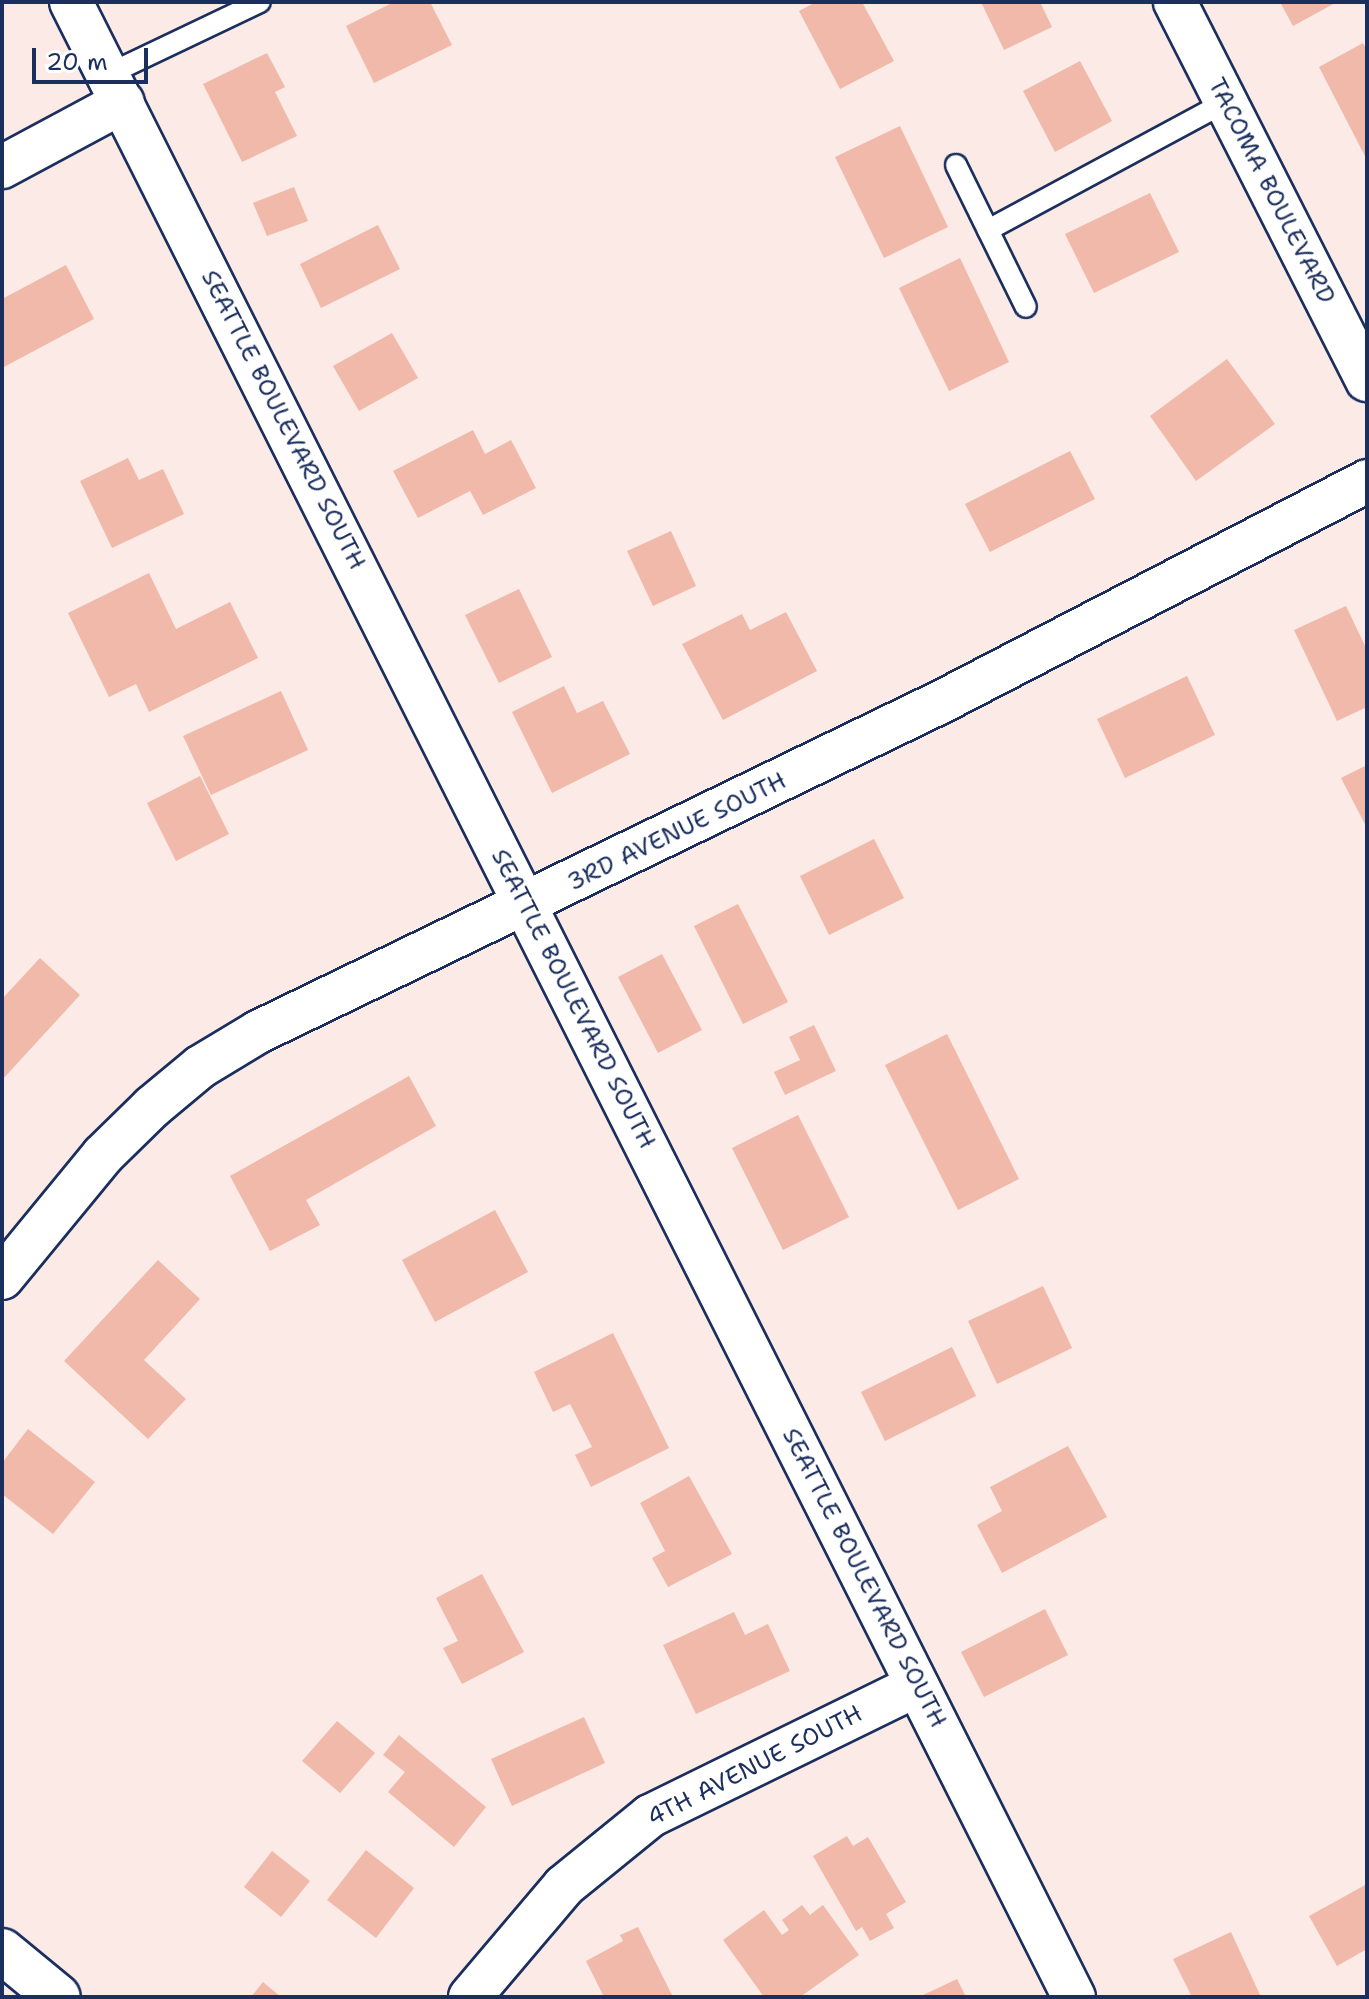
<!DOCTYPE html>
<html>
<head>
<meta charset="utf-8">
<style>
  body { margin:0 }
  #map { position:relative; width:1369px; height:1999px; overflow:hidden; background:#fbeae5; font-family:"Shantell Sans",sans-serif }
  div>[style] { position:absolute }
  [style*='--x'] { left:calc(var(--x)*1px); top:calc(var(--y)*1px); width:calc(var(--w)*1px); rotate:calc(var(--a)*1deg) }
  .building>* { inset:0; background:#f1b9a9 }
  .roads { filter:drop-shadow(2px 0 #1b2f5e) drop-shadow(-2px 0 #1b2f5e) drop-shadow(0 2px #1b2f5e) drop-shadow(0 -2px #1b2f5e) }
  .lane>* { height:20px; margin:-10px; padding:0 10px; transform-origin:10px; border-radius:10px; background:#fff }
  .street>* { height:42px; margin:-21px; padding:0 21px; transform-origin:21px; border-radius:21px; background:#fff }
  .secondary>* { height:44px; margin:-22px; padding:0 22px; transform-origin:22px; border-radius:22px; background:#fff }
  span { translate:-50% -50%; white-space:nowrap; text-align:center; line-height:1.15; -webkit-text-stroke:6px #fff; paint-order:stroke }
  .street-label { font-size:24px; color:#1b2f5e }
  .frame { position:absolute; inset:0; border:4px solid #1b2f5e; pointer-events:none }
  .scale { position:absolute; left:32px; top:48px; width:116px; height:36px; box-sizing:border-box; border:4px solid #1b2f5e; border-top:0; padding-left:10px; font-size:24px; line-height:28px; white-space:nowrap; color:#1b2f5e; -webkit-text-stroke:6px #fff; paint-order:stroke }
</style>
</head>
<body>
<div id="map">
  <div class="building">
    <i style="clip-path:polygon(394px 2px,430px 2px,452px 45px,374px 83px,346px 26px)"></i>
    <i style="clip-path:polygon(816px 2px,862px 2px,894px 61px,840px 89px,799px 11px)"></i>
    <i style="clip-path:polygon(981px 2px,1040px 2px,1052px 27px,1004px 50px)"></i>
    <i style="clip-path:polygon(1280px 2px,1337px 2px,1293px 26px)"></i>
    <i style="clip-path:polygon(1363px 43px,1367px 50px,1367px 160px,1319px 67px)"></i>
    <i style="clip-path:polygon(267px 53px,285px 87px,275px 92px,297px 136px,242px 162px,203px 84px)"></i>
    <i style="clip-path:polygon(1080px 61px,1112px 121px,1055px 152px,1023px 91px)"></i>
    <i style="clip-path:polygon(900px 126px,948px 227px,884px 258px,835px 157px)"></i>
    <i style="clip-path:polygon(294px 187px,308px 221px,267px 236px,253px 203px)"></i>
    <i style="clip-path:polygon(1150px 193px,1179px 252px,1094px 293px,1065px 234px)"></i>
    <i style="clip-path:polygon(378px 225px,400px 269px,321px 308px,300px 264px)"></i>
    <i style="clip-path:polygon(960px 258px,1009px 362px,949px 391px,899px 288px)"></i>
    <i style="clip-path:polygon(66px 265px,94px 319px,2px 368px,2px 299px)"></i>
    <i style="clip-path:polygon(392px 333px,418px 378px,359px 411px,333px 366px)"></i>
    <i style="clip-path:polygon(1227px 359px,1275px 424px,1196px 481px,1150px 416px)"></i>
    <i style="clip-path:polygon(473px 430px,485px 454px,511px 440px,536px 488px,483px 515px,470px 491px,418px 518px,393px 471px)"></i>
    <i style="clip-path:polygon(1070px 451px,1095px 499px,990px 552px,965px 504px)"></i>
    <i style="clip-path:polygon(128px 458px,139px 480px,163px 469px,184px 514px,112px 548px,80px 481px)"></i>
    <i style="clip-path:polygon(671px 531px,696px 586px,653px 606px,627px 551px)"></i>
    <i style="clip-path:polygon(149px 573px,176px 629px,230px 602px,258px 658px,149px 712px,136px 684px,109px 697px,68px 613px)"></i>
    <i style="clip-path:polygon(519px 589px,552px 657px,499px 683px,465px 615px)"></i>
    <i style="clip-path:polygon(1346px 606px,1367px 650px,1367px 707px,1337px 721px,1294px 630px)"></i>
    <i style="clip-path:polygon(786px 612px,817px 671px,723px 720px,682px 644px,742px 614px,750px 630px)"></i>
    <i style="clip-path:polygon(1187px 676px,1215px 735px,1125px 778px,1097px 719px)"></i>
    <i style="clip-path:polygon(564px 686px,577px 713px,603px 701px,630px 754px,552px 793px,512px 712px)"></i>
    <i style="clip-path:polygon(281px 691px,308px 750px,211px 795px,183px 736px)"></i>
    <i style="clip-path:polygon(1367px 765px,1367px 828px,1341px 778px)"></i>
    <i style="clip-path:polygon(200px 776px,229px 834px,176px 861px,147px 803px)"></i>
    <i style="clip-path:polygon(874px 839px,904px 898px,829px 935px,800px 876px)"></i>
    <i style="clip-path:polygon(738px 904px,788px 1002px,743px 1024px,694px 926px)"></i>
    <i style="clip-path:polygon(662px 954px,702px 1030px,658px 1053px,618px 977px)"></i>
    <i style="clip-path:polygon(40px 958px,80px 995px,2px 1080px,2px 999px)"></i>
    <i style="clip-path:polygon(814px 1025px,836px 1071px,785px 1095px,774px 1072px,800px 1060px,789px 1037px)"></i>
    <i style="clip-path:polygon(947px 1034px,1019px 1179px,958px 1210px,885px 1065px)"></i>
    <i style="clip-path:polygon(409px 1076px,436px 1126px,306px 1200px,320px 1225px,270px 1251px,230px 1176px)"></i>
    <i style="clip-path:polygon(798px 1115px,849px 1217px,783px 1250px,732px 1148px)"></i>
    <i style="clip-path:polygon(495px 1210px,528px 1272px,435px 1322px,402px 1260px)"></i>
    <i style="clip-path:polygon(158px 1260px,200px 1299px,144px 1360px,186px 1399px,148px 1439px,64px 1361px)"></i>
    <i style="clip-path:polygon(1043px 1286px,1072px 1348px,997px 1384px,968px 1321px)"></i>
    <i style="clip-path:polygon(613px 1333px,669px 1448px,591px 1487px,575px 1455px,592px 1447px,570px 1404px,553px 1412px,534px 1372px)"></i>
    <i style="clip-path:polygon(952px 1347px,976px 1396px,885px 1441px,861px 1392px)"></i>
    <i style="clip-path:polygon(28px 1429px,95px 1482px,53px 1534px,2px 1494px,2px 1463px)"></i>
    <i style="clip-path:polygon(1068px 1446px,1107px 1517px,1002px 1573px,977px 1525px,1002px 1511px,990px 1487px)"></i>
    <i style="clip-path:polygon(689px 1476px,732px 1554px,668px 1587px,652px 1558px,665px 1551px,640px 1503px)"></i>
    <i style="clip-path:polygon(482px 1574px,524px 1652px,462px 1684px,443px 1648px,458px 1641px,436px 1598px)"></i>
    <i style="clip-path:polygon(1045px 1609px,1068px 1655px,984px 1697px,961px 1652px)"></i>
    <i style="clip-path:polygon(734px 1612px,745px 1635px,768px 1624px,790px 1671px,696px 1714px,663px 1645px)"></i>
    <i style="clip-path:polygon(584px 1717px,605px 1763px,512px 1806px,491px 1759px)"></i>
    <i style="clip-path:polygon(337px 1721px,375px 1753px,340px 1793px,302px 1761px)"></i>
    <i style="clip-path:polygon(399px 1735px,486px 1807px,454px 1847px,388px 1792px,405px 1772px,383px 1755px)"></i>
    <i style="clip-path:polygon(847px 1836px,853px 1846px,868px 1837px,906px 1902px,886px 1914px,894px 1928px,870px 1941px,862px 1927px,856px 1931px,813px 1856px)"></i>
    <i style="clip-path:polygon(366px 1850px,414px 1888px,376px 1938px,327px 1900px)"></i>
    <i style="clip-path:polygon(272px 1851px,310px 1881px,281px 1917px,244px 1887px)"></i>
    <i style="clip-path:polygon(1367px 1884px,1367px 1949px,1337px 1966px,1309px 1916px)"></i>
    <i style="clip-path:polygon(802px 1905px,810px 1915px,823px 1905px,859px 1955px,800px 1997px,764px 1997px,723px 1940px,764px 1910px,782px 1935px,789px 1930px,782px 1920px)"></i>
    <i style="clip-path:polygon(638px 1927px,673px 1997px,604px 1997px,586px 1961px,623px 1941px,620px 1935px)"></i>
    <i style="clip-path:polygon(1231px 1932px,1261px 1997px,1192px 1997px,1173px 1959px)"></i>
    <i style="clip-path:polygon(957px 1979px,966px 1997px,919px 1997px)"></i>
    <i style="clip-path:polygon(263px 1982px,281px 1997px,251px 1997px)"></i>
  </div>
  <div class="roads">
    <div class="lane">
      <i style="--x:109;--y:74;--w:167;--a:-25.5"></i>
      <i style="--x:956;--y:165;--w:158;--a:63.8"></i>
      <i style="--x:988;--y:230;--w:270;--a:-28.3"></i>
    </div>
    <div class="street">
      <i style="--x:71;--y:2;--w:2233;--a:63.31"></i>
      <i style="--x:1175;--y:2;--w:424;--a:63.1"></i>
      <i style="--x:2;--y:167;--w:137;--a:-28.2"></i>
      <i style="--x:2;--y:1278;--w:159;--a:-50.6"></i>
      <i style="--x:103;--y:1155;--w:69;--a:-44.4"></i>
      <i style="--x:152;--y:1107;--w:62;--a:-39.8"></i>
      <i style="--x:200;--y:1067;--w:68;--a:-31.1"></i>
      <i style="--x:258;--y:1032;--w:761;--a:-25.79"></i>
      <i style="--x:943;--y:701;--w:478;--a:-27.4"></i>
      <i style="--x:470;--y:1997;--w:145;--a:-49.7"></i>
      <i style="--x:564;--y:1886;--w:111;--a:-39.1"></i>
      <i style="--x:650;--y:1816;--w:297;--a:-26.1"></i>
    </div>
    <div class="secondary">
      <i style="--x:2;--y:1951;--w:72;--a:39.4"></i>
    </div>
  </div>
  <div class="street-label">
    <span style="left:1271px;top:191px;rotate:63deg">TACOMA BOULEVARD</span>
    <span style="left:283px;top:420px;rotate:63deg">SEATTLE BOULEVARD SOUTH</span>
    <span style="left:677px;top:832px;rotate:-26deg">3RD AVENUE SOUTH</span>
    <span style="left:573px;top:999px;rotate:63deg">SEATTLE BOULEVARD SOUTH</span>
    <span style="left:864px;top:1578px;rotate:63deg">SEATTLE BOULEVARD SOUTH</span>
    <span style="left:755px;top:1766px;rotate:-27deg">4TH AVENUE SOUTH</span>
  </div>
  <div class="frame"></div>
  <div class="scale">20 m</div>
</div>
</body>
</html>
